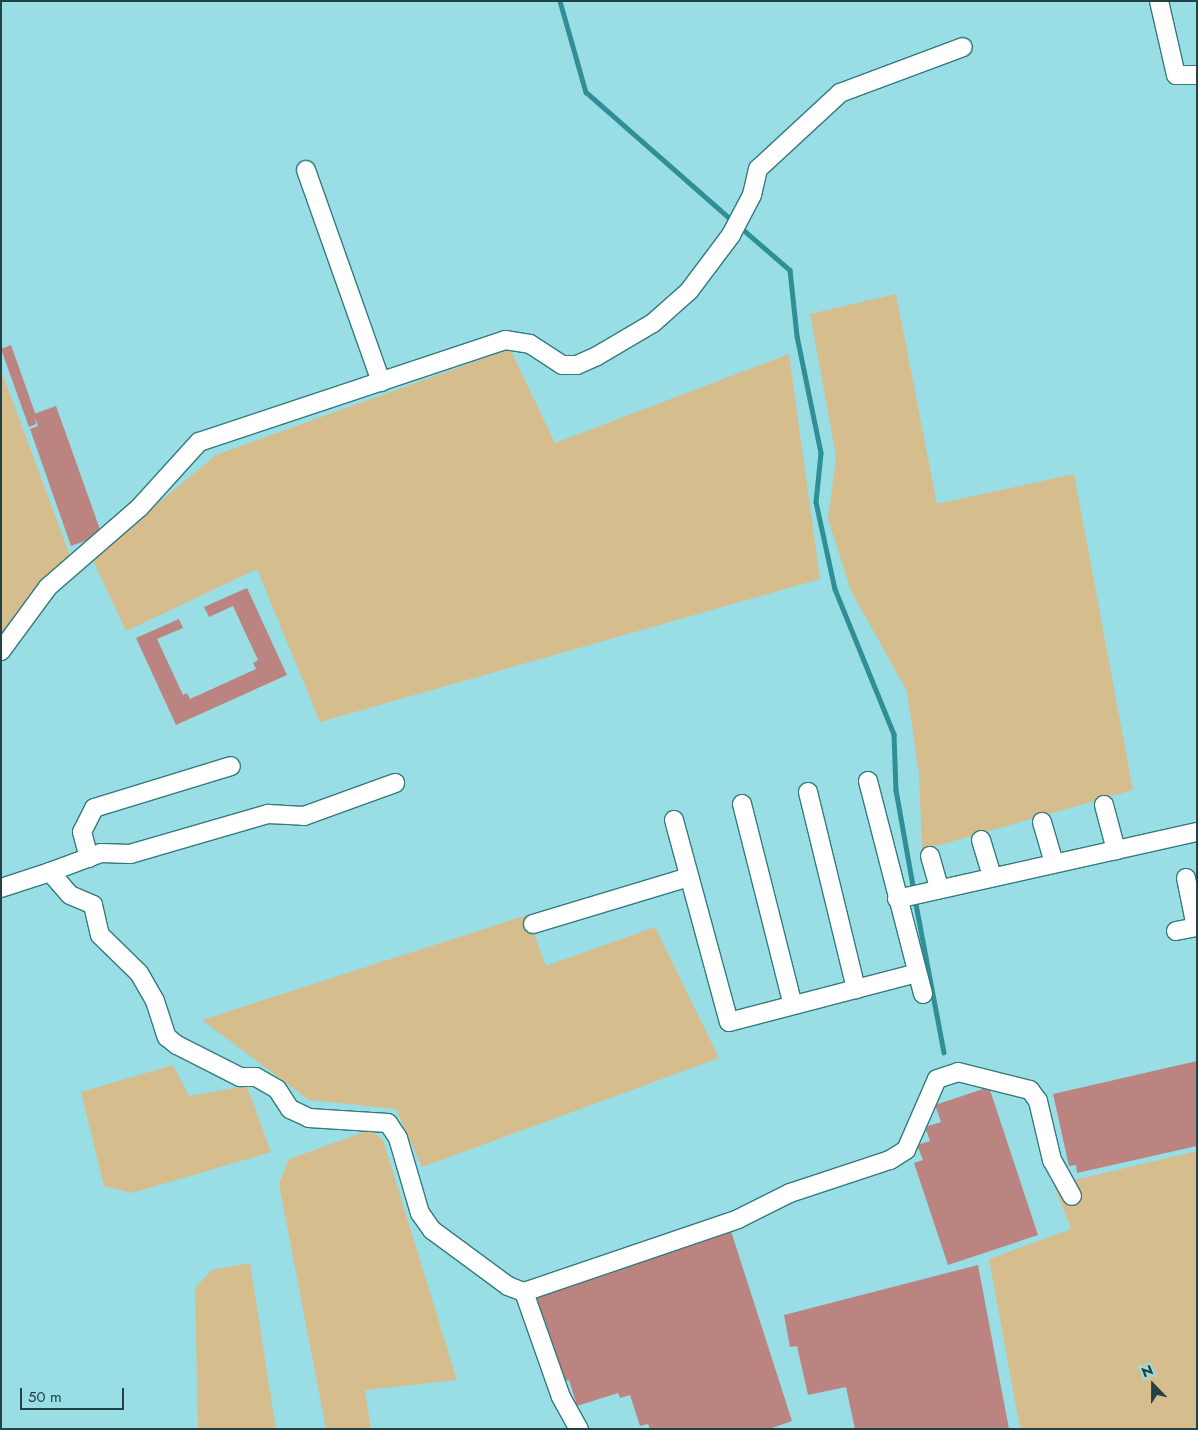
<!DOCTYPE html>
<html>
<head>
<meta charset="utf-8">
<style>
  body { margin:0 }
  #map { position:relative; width:1198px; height:1430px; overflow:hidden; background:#98dee4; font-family:Jost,sans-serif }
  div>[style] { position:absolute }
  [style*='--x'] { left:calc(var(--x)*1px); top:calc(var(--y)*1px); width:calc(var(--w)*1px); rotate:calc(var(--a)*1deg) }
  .green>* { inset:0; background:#d6bd8e }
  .stream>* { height:4.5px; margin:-2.25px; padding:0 2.25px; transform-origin:2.25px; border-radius:2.25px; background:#308f96 }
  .building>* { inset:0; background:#bc8481 }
  .roads { filter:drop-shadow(1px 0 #337a7f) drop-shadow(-1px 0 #337a7f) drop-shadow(0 1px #337a7f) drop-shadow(0 -1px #337a7f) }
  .minor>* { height:18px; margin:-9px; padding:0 9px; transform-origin:9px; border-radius:9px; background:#fff }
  span { translate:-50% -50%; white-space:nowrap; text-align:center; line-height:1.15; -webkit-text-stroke:4.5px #98dee4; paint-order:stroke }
  .frame { position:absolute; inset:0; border:2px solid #244144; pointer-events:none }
  .north { position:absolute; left:1128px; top:1360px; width:50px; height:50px; -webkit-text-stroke:4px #98dee4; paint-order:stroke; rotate:338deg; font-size:14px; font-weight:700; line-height:20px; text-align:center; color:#244144 }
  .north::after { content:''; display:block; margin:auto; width:18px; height:22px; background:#244144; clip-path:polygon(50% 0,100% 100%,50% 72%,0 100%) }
  .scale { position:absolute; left:20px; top:1388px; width:104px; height:22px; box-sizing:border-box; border:2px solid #244144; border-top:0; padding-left:6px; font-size:15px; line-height:18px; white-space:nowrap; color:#244144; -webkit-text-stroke:4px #98dee4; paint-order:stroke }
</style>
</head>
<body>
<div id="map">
  <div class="green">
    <i style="clip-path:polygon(896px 294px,937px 504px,1074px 474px,1133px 790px,922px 850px,919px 774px,907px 691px,851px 591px,828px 519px,836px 456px,810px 314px)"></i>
    <i style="clip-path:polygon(510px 349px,555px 443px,789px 354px,820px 579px,320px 722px,257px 569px,126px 631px,92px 558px,216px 455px)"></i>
    <i style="clip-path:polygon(1px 370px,72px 561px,1px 640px)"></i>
    <i style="clip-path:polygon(527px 915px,546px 966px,655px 927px,719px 1058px,422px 1167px,396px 1109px,309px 1100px,202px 1020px)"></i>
    <i style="clip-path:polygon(173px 1065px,189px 1096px,247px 1086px,271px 1152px,132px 1193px,104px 1186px,81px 1092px)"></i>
    <i style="clip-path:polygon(370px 1130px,383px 1140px,457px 1380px,365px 1390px,371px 1429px,326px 1429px,279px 1184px,289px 1159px)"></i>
    <i style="clip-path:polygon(1197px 1151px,1197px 1429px,1020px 1429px,989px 1259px,1071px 1229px,1054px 1185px)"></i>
    <i style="clip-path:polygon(250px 1263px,276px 1429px,198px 1429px,195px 1288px,212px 1270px)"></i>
  </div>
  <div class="stream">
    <i style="--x:560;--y:1;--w:95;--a:74.1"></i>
    <i style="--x:586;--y:92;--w:196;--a:41.3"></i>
    <i style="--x:739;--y:226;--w:67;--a:40.8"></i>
    <i style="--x:790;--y:270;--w:66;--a:83.9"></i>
    <i style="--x:797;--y:336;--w:119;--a:78.4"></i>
    <i style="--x:821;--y:453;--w:49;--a:95.8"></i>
    <i style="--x:816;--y:502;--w:89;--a:77.7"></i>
    <i style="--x:835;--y:589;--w:157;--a:67.9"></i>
    <i style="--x:894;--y:734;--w:56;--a:88"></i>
    <i style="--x:896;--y:790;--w:103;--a:79.9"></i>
    <i style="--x:915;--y:899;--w:156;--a:79.3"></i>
  </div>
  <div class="building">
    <i style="clip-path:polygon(11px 345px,35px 413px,36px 424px,29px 427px,1px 349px)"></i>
    <i style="clip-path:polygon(56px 406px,102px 535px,71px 546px,30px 429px,38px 426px,34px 414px)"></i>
    <i style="clip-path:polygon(247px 588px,287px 675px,176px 725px,136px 638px,179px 619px,183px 628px,157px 639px,183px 695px,187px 693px,190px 699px,256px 669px,253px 663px,258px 660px,233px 606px,209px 617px,204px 607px)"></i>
    <i style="clip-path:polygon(1197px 1061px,1197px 1146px,1077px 1173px,1076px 1165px,1069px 1166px,1053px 1094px)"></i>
    <i style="clip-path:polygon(989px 1087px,1038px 1235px,948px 1265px,914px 1163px,923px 1160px,917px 1145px,930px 1141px,925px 1127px,941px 1122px,935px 1105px)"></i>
    <i style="clip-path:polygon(730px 1228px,792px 1421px,769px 1429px,650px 1429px,648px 1424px,640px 1426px,630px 1395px,620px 1398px,618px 1393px,577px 1406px,569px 1380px,562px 1382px,533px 1292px)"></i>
    <i style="clip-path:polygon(978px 1265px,1009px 1429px,855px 1429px,846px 1387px,808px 1395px,797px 1346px,790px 1347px,784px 1315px)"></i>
  </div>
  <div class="roads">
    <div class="minor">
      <i style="--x:1159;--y:1;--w:76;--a:77.1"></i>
      <i style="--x:1176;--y:75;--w:21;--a:0"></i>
      <i style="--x:306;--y:170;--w:225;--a:70.5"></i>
      <i style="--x:1;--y:651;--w:79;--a:-53.7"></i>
      <i style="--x:48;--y:587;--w:122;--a:-41"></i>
      <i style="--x:140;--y:507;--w:88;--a:-47.8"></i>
      <i style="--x:199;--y:442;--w:323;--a:-18.4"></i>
      <i style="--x:505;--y:340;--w:25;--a:9"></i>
      <i style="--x:530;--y:344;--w:38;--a:33"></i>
      <i style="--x:562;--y:365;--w:15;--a:0"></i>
      <i style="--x:577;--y:365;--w:22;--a:-24"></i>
      <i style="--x:597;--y:356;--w:65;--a:-30.5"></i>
      <i style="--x:653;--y:323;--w:48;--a:-41.6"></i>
      <i style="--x:689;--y:291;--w:70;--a:-53.1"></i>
      <i style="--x:731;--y:235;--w:45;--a:-62.3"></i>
      <i style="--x:752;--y:195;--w:27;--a:-77"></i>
      <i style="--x:758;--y:169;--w:112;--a:-42.8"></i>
      <i style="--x:840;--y:93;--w:131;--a:-20.5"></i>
      <i style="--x:868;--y:781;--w:220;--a:75.5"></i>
      <i style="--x:808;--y:792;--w:203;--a:76.3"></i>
      <i style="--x:742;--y:804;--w:207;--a:75.8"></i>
      <i style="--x:1104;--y:805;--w:47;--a:75.1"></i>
      <i style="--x:674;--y:820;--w:209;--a:74.8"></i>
      <i style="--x:729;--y:1022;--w:194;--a:-14.6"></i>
      <i style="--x:1042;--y:822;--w:43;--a:73.7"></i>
      <i style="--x:981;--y:840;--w:39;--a:73"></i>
      <i style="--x:930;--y:856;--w:33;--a:74"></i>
      <i style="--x:89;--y:858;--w:27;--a:-105"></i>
      <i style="--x:82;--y:832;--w:27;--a:-63"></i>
      <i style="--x:94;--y:808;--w:143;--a:-17"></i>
      <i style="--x:50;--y:872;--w:54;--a:-20.4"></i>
      <i style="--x:101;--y:853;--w:29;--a:2"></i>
      <i style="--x:130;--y:854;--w:144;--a:-16.2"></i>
      <i style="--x:268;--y:814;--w:36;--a:3"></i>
      <i style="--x:304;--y:816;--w:97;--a:-19.9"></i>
      <i style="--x:1186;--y:878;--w:50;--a:78.5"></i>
      <i style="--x:1;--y:888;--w:52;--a:-18.1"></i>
      <i style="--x:50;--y:872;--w:30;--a:49"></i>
      <i style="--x:70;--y:895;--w:25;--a:23"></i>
      <i style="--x:93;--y:905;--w:31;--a:77"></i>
      <i style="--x:100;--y:935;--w:54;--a:44.3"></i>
      <i style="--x:139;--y:973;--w:32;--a:60"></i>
      <i style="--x:155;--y:1001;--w:38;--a:72"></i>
      <i style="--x:167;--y:1037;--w:13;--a:39"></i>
      <i style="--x:177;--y:1045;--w:71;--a:26.9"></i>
      <i style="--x:240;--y:1077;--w:16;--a:0"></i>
      <i style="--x:256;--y:1077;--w:24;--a:30"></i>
      <i style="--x:277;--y:1089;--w:24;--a:57"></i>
      <i style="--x:290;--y:1109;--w:21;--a:25"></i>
      <i style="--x:309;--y:1118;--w:79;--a:3.6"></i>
      <i style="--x:388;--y:1123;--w:18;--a:56"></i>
      <i style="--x:398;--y:1138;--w:78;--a:73.7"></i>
      <i style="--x:420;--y:1213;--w:21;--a:55"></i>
      <i style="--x:432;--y:1230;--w:94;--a:36.4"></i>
      <i style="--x:508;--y:1286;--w:17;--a:21"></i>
      <i style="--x:524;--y:1292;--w:226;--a:-18.8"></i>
      <i style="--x:738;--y:1219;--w:58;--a:-26.6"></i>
      <i style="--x:790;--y:1193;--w:105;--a:-18.3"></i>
      <i style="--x:890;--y:1160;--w:19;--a:-32"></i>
      <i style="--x:906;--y:1150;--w:77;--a:-66.4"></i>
      <i style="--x:937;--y:1079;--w:22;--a:-18"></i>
      <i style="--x:958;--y:1072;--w:74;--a:14"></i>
      <i style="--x:1030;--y:1090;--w:14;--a:54"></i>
      <i style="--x:1038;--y:1101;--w:61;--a:76.7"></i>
      <i style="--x:1052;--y:1160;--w:41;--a:60.9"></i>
      <i style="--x:897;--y:899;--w:307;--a:-12.6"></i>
      <i style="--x:533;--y:924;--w:163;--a:-16.8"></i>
      <i style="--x:1176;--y:931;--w:21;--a:-11"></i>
      <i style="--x:524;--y:1292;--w:111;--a:70.6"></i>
      <i style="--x:561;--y:1397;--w:37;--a:61"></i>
    </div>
  </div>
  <div class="frame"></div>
  <div class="north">N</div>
  <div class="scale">50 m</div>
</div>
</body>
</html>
